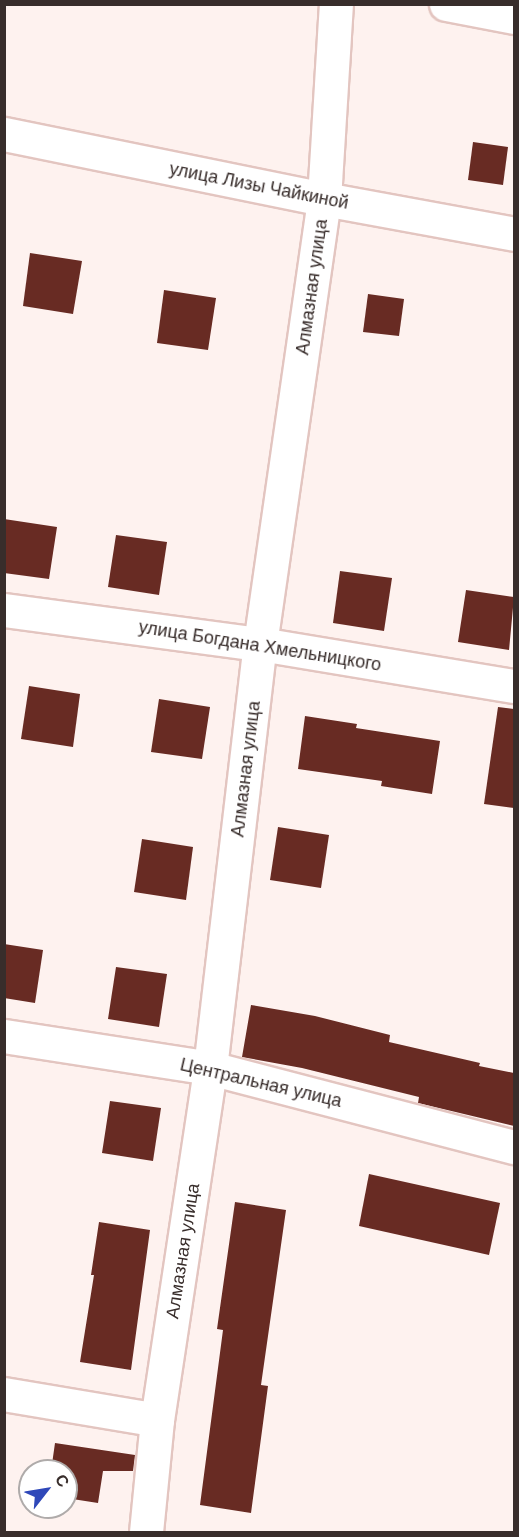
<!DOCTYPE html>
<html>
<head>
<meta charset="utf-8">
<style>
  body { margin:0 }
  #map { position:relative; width:519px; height:1537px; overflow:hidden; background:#fef2ef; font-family:"DM Sans",sans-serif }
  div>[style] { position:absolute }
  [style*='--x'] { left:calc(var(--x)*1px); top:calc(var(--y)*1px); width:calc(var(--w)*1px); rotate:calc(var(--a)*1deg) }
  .building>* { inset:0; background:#682b23 }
  .roads { filter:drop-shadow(2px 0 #e3c5c0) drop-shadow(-2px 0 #e3c5c0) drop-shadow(0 2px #e3c5c0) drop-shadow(0 -2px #e3c5c0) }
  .minor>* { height:33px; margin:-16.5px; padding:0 16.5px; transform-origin:16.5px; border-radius:16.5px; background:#fff }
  span { translate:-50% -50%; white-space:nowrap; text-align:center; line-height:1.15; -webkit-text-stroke:6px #fff; paint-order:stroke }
  .street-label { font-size:18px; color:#382d2b }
  .frame { position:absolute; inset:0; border:6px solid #382d2b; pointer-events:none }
  .north { position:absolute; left:18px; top:1459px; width:60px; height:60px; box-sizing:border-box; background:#fff; border:2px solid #afabaa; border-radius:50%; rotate:59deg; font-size:16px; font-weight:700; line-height:24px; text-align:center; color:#382d2b }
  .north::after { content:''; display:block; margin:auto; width:21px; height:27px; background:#2f48b9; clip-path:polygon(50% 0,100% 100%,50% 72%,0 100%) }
</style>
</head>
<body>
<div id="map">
  <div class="building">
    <i style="clip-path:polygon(473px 142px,508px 147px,503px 185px,468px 180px)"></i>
    <i style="clip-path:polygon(30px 253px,82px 261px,73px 314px,23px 306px)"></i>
    <i style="clip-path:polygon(164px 290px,216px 298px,208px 350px,157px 343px)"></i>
    <i style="clip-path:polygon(368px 294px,404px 299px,399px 336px,363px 332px)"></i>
    <i style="clip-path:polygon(4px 519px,57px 527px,49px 579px,4px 573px)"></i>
    <i style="clip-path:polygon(116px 535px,167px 542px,159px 595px,108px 587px)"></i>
    <i style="clip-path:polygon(340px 571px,392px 578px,384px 631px,333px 623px)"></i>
    <i style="clip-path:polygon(466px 590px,514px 597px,509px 650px,458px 642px)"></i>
    <i style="clip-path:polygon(29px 686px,80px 694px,73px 747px,21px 739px)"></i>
    <i style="clip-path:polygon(159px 699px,210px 707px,202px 759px,151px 752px)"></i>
    <i style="clip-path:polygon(498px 707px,514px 709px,514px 808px,484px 804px)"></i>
    <i style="clip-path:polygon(305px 716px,357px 724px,356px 728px,440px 741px,432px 794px,381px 786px,382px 781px,298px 769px)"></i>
    <i style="clip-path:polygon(278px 827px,329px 835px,321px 888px,270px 880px)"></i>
    <i style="clip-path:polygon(142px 839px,193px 847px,186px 900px,134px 892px)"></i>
    <i style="clip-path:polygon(4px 944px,43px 950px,35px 1003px,4px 998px)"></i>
    <i style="clip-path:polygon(116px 967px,167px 974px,159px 1027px,108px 1019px)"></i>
    <i style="clip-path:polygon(251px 1005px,315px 1016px,390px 1035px,389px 1042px,480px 1063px,479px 1066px,514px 1073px,514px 1126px,418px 1103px,419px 1097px,302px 1068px,242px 1057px)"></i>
    <i style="clip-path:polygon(110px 1101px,161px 1108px,153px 1161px,102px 1153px)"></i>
    <i style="clip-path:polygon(369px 1174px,500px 1203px,489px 1255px,359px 1226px)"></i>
    <i style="clip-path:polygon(235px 1202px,286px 1210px,261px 1385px,268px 1386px,251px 1513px,200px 1505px,223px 1330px,217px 1329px)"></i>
    <i style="clip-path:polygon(99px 1222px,150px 1230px,131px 1370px,80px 1362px,94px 1275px,91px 1275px)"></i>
    <i style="clip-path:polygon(55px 1443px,135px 1455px,133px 1471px,103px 1471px,98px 1503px,66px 1498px,66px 1471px,51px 1471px)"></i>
  </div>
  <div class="roads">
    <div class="minor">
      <i style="--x:446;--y:4;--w:69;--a:10.8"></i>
      <i style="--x:4;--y:134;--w:327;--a:11.5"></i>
      <i style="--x:324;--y:199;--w:193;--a:10.4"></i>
      <i style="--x:4;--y:610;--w:258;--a:7.6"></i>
      <i style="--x:260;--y:644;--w:257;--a:9.4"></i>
      <i style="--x:4;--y:1036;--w:208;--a:8.8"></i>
      <i style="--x:210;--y:1068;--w:314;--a:14.6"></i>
      <i style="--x:4;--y:1394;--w:155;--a:9.6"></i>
      <i style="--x:146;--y:1532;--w:113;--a:-84.4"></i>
      <i style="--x:157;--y:1420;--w:356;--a:-81.4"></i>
      <i style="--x:210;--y:1068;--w:427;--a:-83.3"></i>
      <i style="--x:260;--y:644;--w:450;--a:-81.8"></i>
      <i style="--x:324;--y:199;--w:195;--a:-86.5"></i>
    </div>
  </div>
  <div class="street-label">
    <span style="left:259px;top:186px;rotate:11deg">улица Лизы Чайкиной</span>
    <span style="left:312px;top:287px;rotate:-82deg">Алмазная улица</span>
    <span style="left:260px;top:646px;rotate:9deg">улица Богдана Хмельницкого</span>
    <span style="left:246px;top:769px;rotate:-83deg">Алмазная улица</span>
    <span style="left:261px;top:1083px;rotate:13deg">Центральная улица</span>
    <span style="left:183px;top:1251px;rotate:-81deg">Алмазная улица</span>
  </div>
  <div class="frame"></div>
  <div class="north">С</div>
</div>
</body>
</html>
